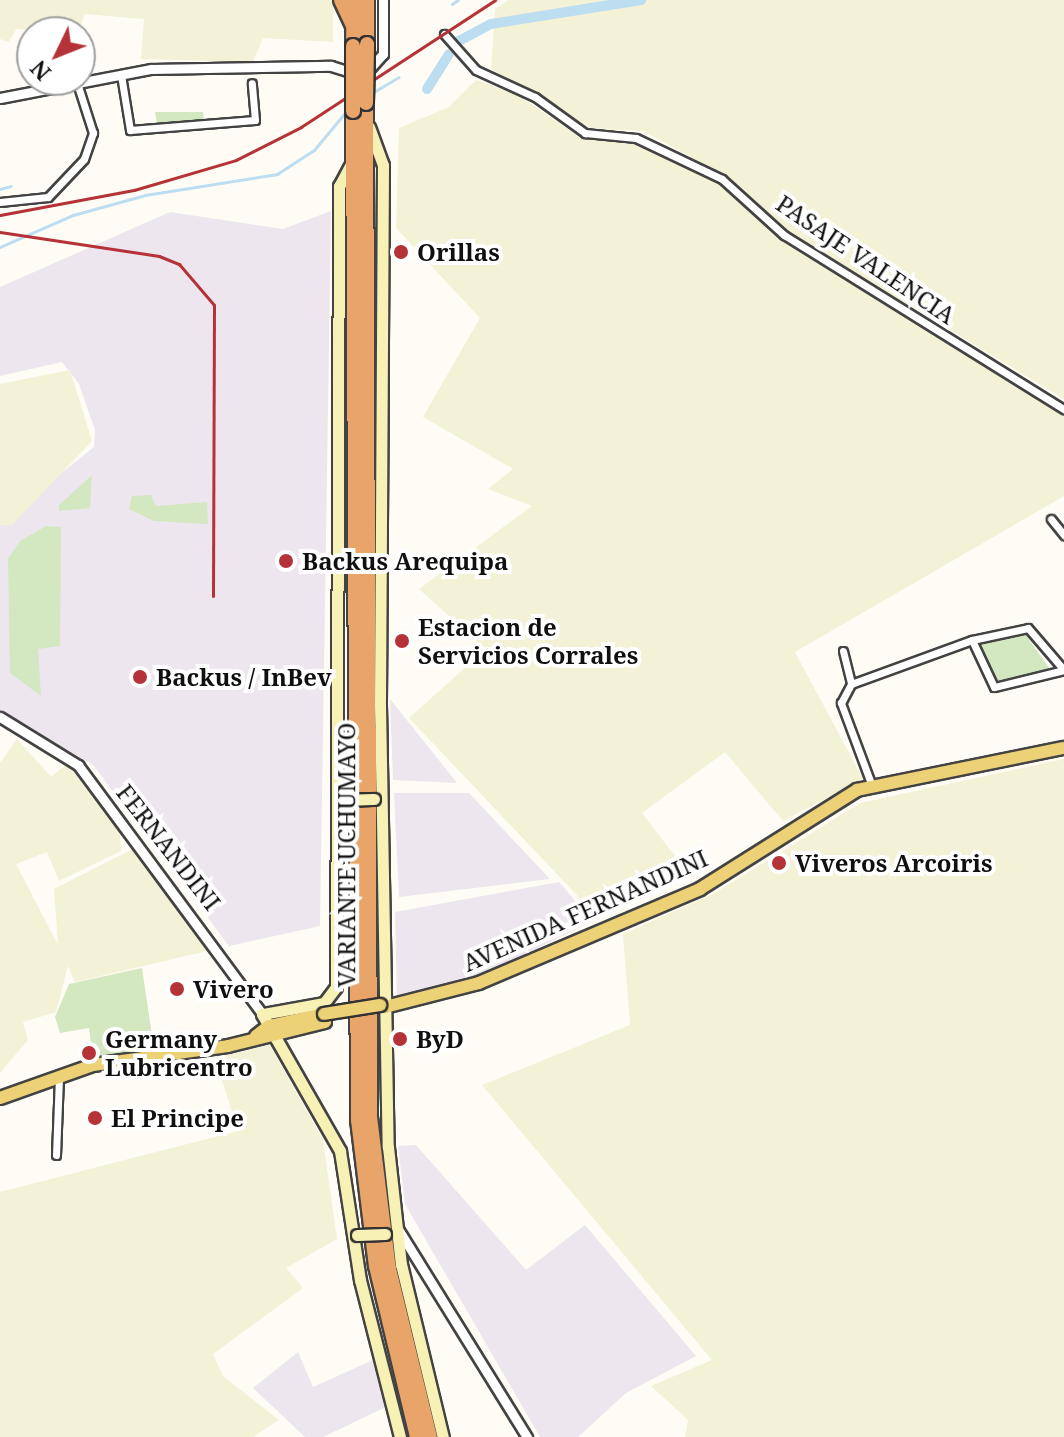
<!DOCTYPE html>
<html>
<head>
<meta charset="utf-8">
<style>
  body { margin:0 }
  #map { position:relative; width:1064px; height:1437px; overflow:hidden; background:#fefcf4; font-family:"Noto Serif",serif }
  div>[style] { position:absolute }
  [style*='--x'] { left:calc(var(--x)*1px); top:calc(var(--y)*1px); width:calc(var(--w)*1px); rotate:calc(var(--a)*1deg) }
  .industrial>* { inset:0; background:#ede6ee }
  .farmland>* { inset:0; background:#f3f1d6 }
  .green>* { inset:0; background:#d3e7c0 }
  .stream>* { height:3px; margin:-1.5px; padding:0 1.5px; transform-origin:1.5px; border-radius:1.5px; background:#bdddf1 }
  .canal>* { height:10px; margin:-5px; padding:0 5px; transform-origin:5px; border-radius:5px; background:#bdddf1 }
  .roads { filter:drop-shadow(2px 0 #434343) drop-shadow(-2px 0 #434343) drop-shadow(0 2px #434343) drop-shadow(0 -2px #434343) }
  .minor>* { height:7px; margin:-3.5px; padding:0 3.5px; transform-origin:3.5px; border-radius:3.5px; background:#fff }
  .tertiary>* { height:9px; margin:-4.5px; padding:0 4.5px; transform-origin:4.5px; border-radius:4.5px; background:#fff }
  .secondary>* { height:11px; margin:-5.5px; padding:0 5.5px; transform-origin:5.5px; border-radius:5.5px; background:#f8f1b5 }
  .primary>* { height:12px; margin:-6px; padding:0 6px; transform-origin:6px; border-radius:6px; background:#ecd176 }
  .motorway>* { height:14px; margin:-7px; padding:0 7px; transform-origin:7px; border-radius:7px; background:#e8a469 }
  .rail>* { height:3px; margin:-1.5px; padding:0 1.5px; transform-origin:1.5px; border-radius:1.5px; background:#b53338 }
  .bridges { filter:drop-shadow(2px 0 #323232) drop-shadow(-2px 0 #323232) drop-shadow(0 2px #323232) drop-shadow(0 -2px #323232) }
  .secondary-bridge>* { height:11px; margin:-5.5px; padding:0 5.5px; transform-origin:5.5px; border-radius:5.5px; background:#f8f1b5 }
  .primary-bridge>* { height:12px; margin:-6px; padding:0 6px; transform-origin:6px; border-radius:6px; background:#ecd176 }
  .motorway-bridge>* { height:14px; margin:-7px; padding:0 7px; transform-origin:7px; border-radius:7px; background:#e8a469 }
  .dots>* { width:22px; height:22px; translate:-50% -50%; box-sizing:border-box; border:4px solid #fff; border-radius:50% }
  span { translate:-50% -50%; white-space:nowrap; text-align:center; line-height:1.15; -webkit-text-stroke:8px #fff; paint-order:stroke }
  .poi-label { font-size:24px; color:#101010; font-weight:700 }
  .left { translate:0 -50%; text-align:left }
  .street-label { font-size:24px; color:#101010 }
  .north { position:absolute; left:16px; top:16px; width:80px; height:80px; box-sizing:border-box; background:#fff; border:2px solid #9f9f9f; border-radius:50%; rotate:227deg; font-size:22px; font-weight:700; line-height:32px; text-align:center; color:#101010 }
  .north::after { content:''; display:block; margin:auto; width:28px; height:36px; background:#b53338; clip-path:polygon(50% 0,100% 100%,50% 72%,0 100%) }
</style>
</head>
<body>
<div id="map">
  <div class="industrial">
    <i style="clip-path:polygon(331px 211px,320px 926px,229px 946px,93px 765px,0 711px,0 522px,94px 447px,95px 430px,79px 384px,62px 362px,0 376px,0 287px,170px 212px,283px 229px)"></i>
    <i style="clip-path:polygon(390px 699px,457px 783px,393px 780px)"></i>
    <i style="clip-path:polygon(394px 793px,469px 793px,550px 879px,399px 897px)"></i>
    <i style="clip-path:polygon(559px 882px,593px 921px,465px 983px,397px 996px,395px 912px)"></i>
    <i style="clip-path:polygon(416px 1145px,526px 1270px,585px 1225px,696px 1356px,626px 1393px,578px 1437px,540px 1437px,405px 1204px,398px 1146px)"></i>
    <i style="clip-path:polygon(298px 1352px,313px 1387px,373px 1360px,386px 1407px,323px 1437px,305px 1437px,253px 1388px)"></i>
  </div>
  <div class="farmland">
    <i style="clip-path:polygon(0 0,333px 0,333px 42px,263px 38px,253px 62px,141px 59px,144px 19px,85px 14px,78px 32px,16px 29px,9px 42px,0 39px)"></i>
    <i style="clip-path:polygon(509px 0,1064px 0,1064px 399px,787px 231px,726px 176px,643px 131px,590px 128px,491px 69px,495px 9px)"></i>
    <i style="clip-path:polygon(476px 80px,518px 95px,582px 139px,639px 142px,719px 182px,780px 239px,1064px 415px,1064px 496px,795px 652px,863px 779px,783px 821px,725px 752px,642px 813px,675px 856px,591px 910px,409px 718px,486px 649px,419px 589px,532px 506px,488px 489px,513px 469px,423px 417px,480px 318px,396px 228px,399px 128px,449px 107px)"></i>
    <i style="clip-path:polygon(70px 370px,92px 441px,12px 525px,0 525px,0 384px)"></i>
    <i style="clip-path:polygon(17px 739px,51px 777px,67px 764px,120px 831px,121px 851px,59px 881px,47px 852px,16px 864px,58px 945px,54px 889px,135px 848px,207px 951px,75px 982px,68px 966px,56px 1012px,23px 1022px,28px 1040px,0 1073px,0 763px)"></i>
    <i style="clip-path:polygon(1064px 759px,1064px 1437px,685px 1437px,688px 1420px,651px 1386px,712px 1360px,482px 1085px,630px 1025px,623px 934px,713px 894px,860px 803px)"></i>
    <i style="clip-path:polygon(270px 1045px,323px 1140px,337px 1239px,286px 1268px,303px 1288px,213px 1354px,223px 1376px,279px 1420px,253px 1437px,0 1437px,0 1192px,238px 1131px,215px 1058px)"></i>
  </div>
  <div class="green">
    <i style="clip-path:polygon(155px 112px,203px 112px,204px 120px,157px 123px)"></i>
    <i style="clip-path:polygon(92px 475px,90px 508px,59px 511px,59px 505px)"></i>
    <i style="clip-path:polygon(151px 495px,156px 506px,207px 502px,208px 524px,154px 521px,129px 509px,132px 496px)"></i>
    <i style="clip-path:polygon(46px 526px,61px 527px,60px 646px,38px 649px,41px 696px,10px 673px,8px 559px,20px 541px)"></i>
    <i style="clip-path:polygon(1022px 630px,1050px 669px,995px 683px,979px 645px)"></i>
    <i style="clip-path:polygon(142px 968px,154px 1049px,93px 1060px,89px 1028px,60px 1033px,55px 1017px,69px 984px)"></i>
  </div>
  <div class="stream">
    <i style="--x:452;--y:4;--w:7;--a:-34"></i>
    <i style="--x:372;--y:93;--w:31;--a:-31"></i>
    <i style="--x:0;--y:189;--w:11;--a:-15"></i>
    <i style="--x:0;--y:247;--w:80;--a:-23.7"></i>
    <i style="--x:73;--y:215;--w:75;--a:-15.5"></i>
    <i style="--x:145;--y:195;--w:134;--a:-9"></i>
    <i style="--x:277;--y:174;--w:44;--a:-33"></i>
    <i style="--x:314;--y:150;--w:55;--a:-50.2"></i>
  </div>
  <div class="canal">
    <i style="--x:457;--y:42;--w:38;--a:-28"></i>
    <i style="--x:491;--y:24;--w:152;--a:-9.1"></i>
    <i style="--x:427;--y:89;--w:41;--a:-57.8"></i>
  </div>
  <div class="roads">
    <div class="minor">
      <i style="--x:444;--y:34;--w:48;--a:48.4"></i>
      <i style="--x:476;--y:70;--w:65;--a:24.6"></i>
      <i style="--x:535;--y:97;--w:62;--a:35.8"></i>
      <i style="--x:585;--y:133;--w:51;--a:5.6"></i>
      <i style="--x:636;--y:138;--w:95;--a:25.5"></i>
      <i style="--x:722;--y:179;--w:84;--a:42.1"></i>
      <i style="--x:784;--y:235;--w:330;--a:31.9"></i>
      <i style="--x:121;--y:75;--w:56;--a:80.7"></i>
      <i style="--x:130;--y:130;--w:125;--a:-4.6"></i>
      <i style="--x:255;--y:120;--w:37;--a:-95"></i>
      <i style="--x:0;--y:202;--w:48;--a:-5.9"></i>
      <i style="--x:48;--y:197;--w:52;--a:-46.5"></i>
      <i style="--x:84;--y:159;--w:28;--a:-71"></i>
      <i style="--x:93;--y:133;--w:49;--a:-107.7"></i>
      <i style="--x:1051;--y:519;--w:21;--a:51"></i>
      <i style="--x:843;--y:651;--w:34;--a:76"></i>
      <i style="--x:872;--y:786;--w:89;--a:-110.5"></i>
      <i style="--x:841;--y:703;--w:21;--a:-62"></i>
      <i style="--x:851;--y:684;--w:129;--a:-20"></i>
      <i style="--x:972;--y:640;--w:57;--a:-12.1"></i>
      <i style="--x:1028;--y:628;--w:55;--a:49.4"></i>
      <i style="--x:1064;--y:670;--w:72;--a:166.3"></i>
      <i style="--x:994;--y:687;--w:52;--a:-115.1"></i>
      <i style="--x:56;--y:1155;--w:78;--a:-87.8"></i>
    </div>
    <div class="tertiary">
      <i style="--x:0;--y:98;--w:154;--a:-10.9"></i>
      <i style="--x:151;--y:69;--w:180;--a:-1"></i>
      <i style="--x:331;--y:66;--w:34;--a:17"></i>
      <i style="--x:363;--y:76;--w:30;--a:-48"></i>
      <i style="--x:383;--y:54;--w:54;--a:-90"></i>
      <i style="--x:0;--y:717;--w:92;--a:31.6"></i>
      <i style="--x:78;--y:765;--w:310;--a:53.5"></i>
      <i style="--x:398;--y:1229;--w:245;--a:58.2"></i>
    </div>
    <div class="secondary">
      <i style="--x:369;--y:127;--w:40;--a:69.8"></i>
      <i style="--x:383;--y:165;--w:540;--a:90.32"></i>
      <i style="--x:380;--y:705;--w:442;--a:89"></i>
      <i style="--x:388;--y:1147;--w:118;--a:83.7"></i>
      <i style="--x:401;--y:1264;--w:178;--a:76.4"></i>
      <i style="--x:352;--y:162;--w:27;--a:118"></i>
      <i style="--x:339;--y:186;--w:801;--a:90.21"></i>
      <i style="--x:336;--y:987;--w:20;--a:127"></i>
      <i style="--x:324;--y:1003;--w:63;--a:169.9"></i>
      <i style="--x:262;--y:1014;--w:158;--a:60.3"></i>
      <i style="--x:340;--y:1151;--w:131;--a:81.2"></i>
      <i style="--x:360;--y:1280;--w:162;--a:75.7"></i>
    </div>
    <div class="primary">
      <i style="--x:385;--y:1007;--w:97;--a:-14.3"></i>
      <i style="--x:479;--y:983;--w:240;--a:-23"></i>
      <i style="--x:700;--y:889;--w:186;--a:-32.2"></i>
      <i style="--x:857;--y:790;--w:211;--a:-11.5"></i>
      <i style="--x:256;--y:1036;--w:16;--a:-38"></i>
      <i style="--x:269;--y:1026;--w:56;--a:-12.3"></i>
      <i style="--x:0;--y:1098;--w:99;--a:-19.5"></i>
      <i style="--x:93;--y:1065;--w:136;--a:-8"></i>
      <i style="--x:228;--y:1046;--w:100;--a:-13.9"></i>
    </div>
    <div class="motorway">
      <i style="--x:341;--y:0;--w:31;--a:65"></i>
      <i style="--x:367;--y:0;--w:44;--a:90"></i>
      <i style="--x:353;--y:46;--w:46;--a:-88.8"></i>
      <i style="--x:366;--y:103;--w:1014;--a:89.77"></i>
      <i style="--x:370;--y:1117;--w:153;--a:82.9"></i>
      <i style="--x:389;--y:1269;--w:173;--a:76.3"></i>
      <i style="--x:353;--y:111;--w:1009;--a:89.72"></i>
      <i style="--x:358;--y:1120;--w:147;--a:83"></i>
      <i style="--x:376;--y:1266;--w:176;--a:76.5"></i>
    </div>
  </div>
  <div class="rail">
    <i style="--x:0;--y:215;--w:136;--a:-10.6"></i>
    <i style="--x:134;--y:190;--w:106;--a:-16.4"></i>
    <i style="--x:236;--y:160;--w:73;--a:-26.9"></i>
    <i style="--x:301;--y:127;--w:232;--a:-33.2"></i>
    <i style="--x:0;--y:232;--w:161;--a:8.6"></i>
    <i style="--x:159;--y:256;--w:22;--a:22"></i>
    <i style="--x:179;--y:264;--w:54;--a:49.5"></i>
    <i style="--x:214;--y:305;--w:291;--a:90.2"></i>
  </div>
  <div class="bridges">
    <div class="secondary-bridge">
      <i style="--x:342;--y:800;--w:32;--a:-2"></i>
      <i style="--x:357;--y:1235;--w:28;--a:-2"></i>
    </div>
    <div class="primary-bridge">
      <i style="--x:324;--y:1014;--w:57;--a:-9.1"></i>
    </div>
    <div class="motorway-bridge">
      <i style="--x:366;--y:103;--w:59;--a:-89"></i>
      <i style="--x:353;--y:111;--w:65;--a:-90"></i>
    </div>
  </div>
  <div class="dots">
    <i style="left:401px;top:252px;background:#b53338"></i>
    <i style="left:286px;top:561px;background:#b53338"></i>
    <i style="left:402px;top:641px;background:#b53338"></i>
    <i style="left:140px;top:677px;background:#b53338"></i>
    <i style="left:779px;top:863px;background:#b53338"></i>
    <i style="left:177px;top:989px;background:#b53338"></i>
    <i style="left:400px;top:1039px;background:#b53338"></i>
    <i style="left:89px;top:1053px;background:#b53338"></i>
    <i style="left:95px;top:1118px;background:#b53338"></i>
  </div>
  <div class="poi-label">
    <span class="left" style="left:417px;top:252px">Orillas</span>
    <span class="left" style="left:302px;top:561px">Backus Arequipa</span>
    <span class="left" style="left:418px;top:641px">Estacion de<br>Servicios Corrales</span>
    <span class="left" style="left:156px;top:677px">Backus / InBev</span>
    <span class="left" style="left:795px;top:863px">Viveros Arcoiris</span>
    <span class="left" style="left:193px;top:989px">Vivero</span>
    <span class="left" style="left:105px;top:1053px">Germany<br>Lubricentro</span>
    <span class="left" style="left:416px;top:1039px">ByD</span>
    <span class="left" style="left:111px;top:1118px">El Principe</span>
  </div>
  <div class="street-label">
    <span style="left:866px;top:259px;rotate:34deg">PASAJE VALENCIA</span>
    <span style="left:169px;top:847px;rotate:52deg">FERNANDINI</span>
    <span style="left:346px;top:855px;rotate:-90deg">VARIANTE UCHUMAYO</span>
    <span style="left:585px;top:910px;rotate:-24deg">AVENIDA FERNANDINI</span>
  </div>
  <div class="north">N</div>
</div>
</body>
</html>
